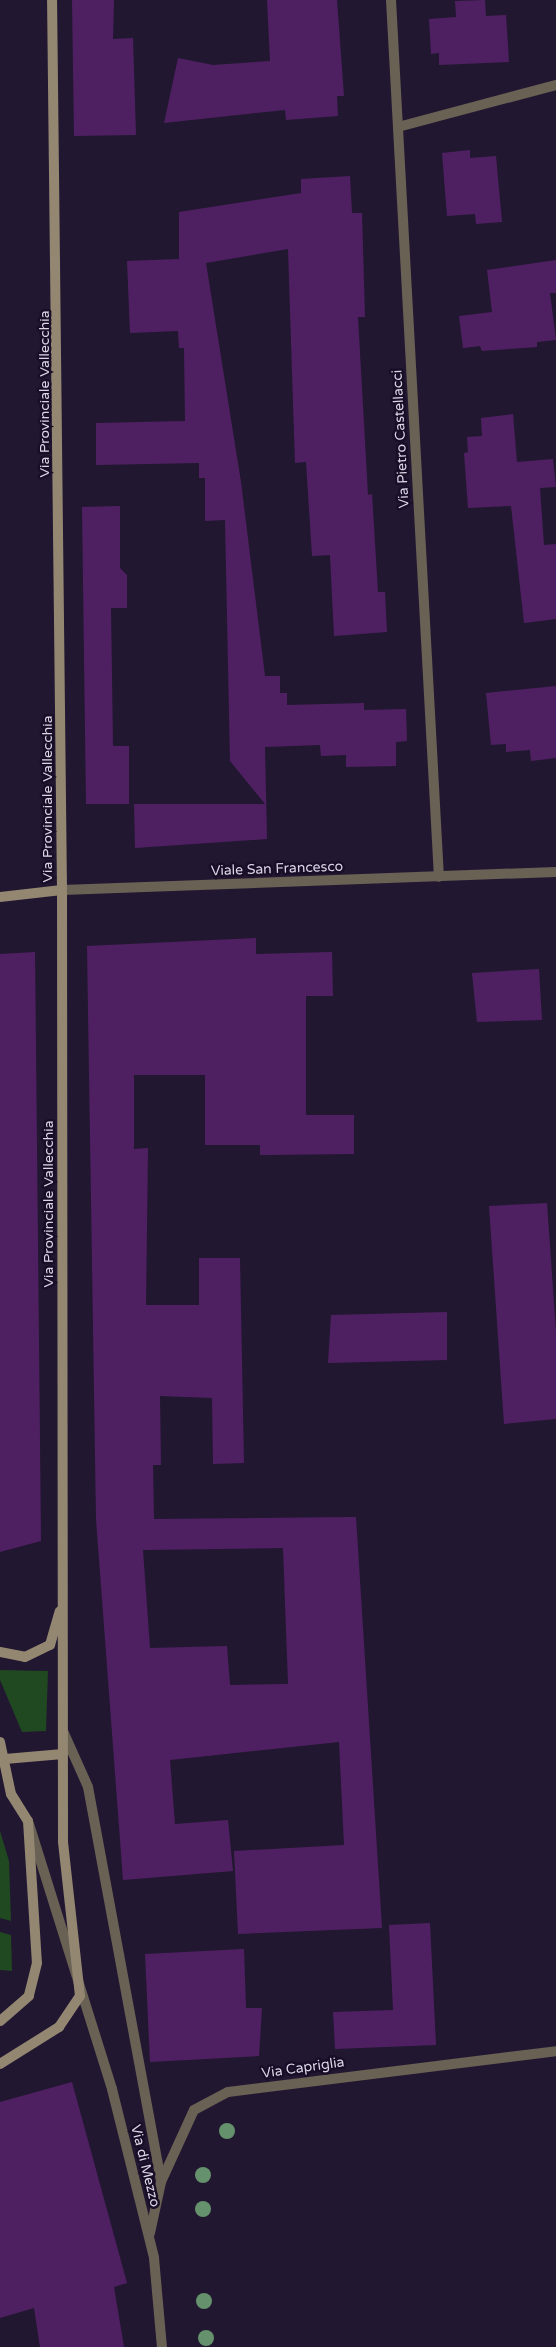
<!DOCTYPE html>
<html>
<head>
<meta charset="utf-8">
<style>
  body { margin:0 }
  #map { position:relative; width:556px; height:2347px; overflow:hidden; background:#221731; font-family:"Varela Round",sans-serif }
  div>[style] { position:absolute }
  [style*='--x'] { left:calc(var(--x)*1px); top:calc(var(--y)*1px); width:calc(var(--w)*1px); rotate:calc(var(--a)*1deg) }
  .green>* { inset:0; background:#204821 }
  .building>* { inset:0; background:#4f2061 }
  .street>* { height:10px; margin:-5px; padding:0 5px; transform-origin:5px; border-radius:5px; background:#686154 }
  .secondary>* { height:10px; margin:-5px; padding:0 5px; transform-origin:5px; border-radius:5px; background:#938772 }
  .trees>* { width:16px; height:16px; margin:-8px; border-radius:50%; background:#65916c }
  span { translate:-50% -50%; white-space:nowrap; text-align:center; line-height:1.15; -webkit-text-stroke:5px #190e27; paint-order:stroke }
  .street-label { font-size:14px; color:#dad4e5 }
</style>
</head>
<body>
<div id="map">
  <div class="green">
    <i style="clip-path:polygon(0 1670px,48px 1671px,46px 1731px,22px 1732px,0 1680px)"></i>
    <i style="clip-path:polygon(0 1831px,9px 1861px,11px 1921px,0 1918px)"></i>
    <i style="clip-path:polygon(0 1932px,11px 1935px,12px 1971px,0 1970px)"></i>
  </div>
  <div class="building">
    <i style="clip-path:polygon(72px 0,114px 0,113px 39px,133px 38px,136px 135px,74px 136px)"></i>
    <i style="clip-path:polygon(267px 0,337px 0,344px 96px,337px 96px,338px 116px,286px 120px,285px 110px,164px 123px,178px 58px,213px 65px,270px 61px)"></i>
    <i style="clip-path:polygon(485px 0,486px 16px,506px 15px,509px 62px,439px 65px,439px 53px,431px 54px,429px 19px,456px 17px,455px 1px)"></i>
    <i style="clip-path:polygon(470px 150px,470px 158px,496px 156px,502px 222px,476px 224px,475px 214px,447px 216px,442px 153px)"></i>
    <i style="clip-path:polygon(350px 176px,352px 213px,362px 213px,365px 317px,358px 317px,368px 495px,372px 494px,378px 592px,385px 592px,387px 632px,334px 636px,330px 555px,312px 556px,306px 462px,295px 463px,288px 249px,206px 263px,241px 482px,265px 676px,280px 676px,280px 693px,287px 693px,287px 705px,364px 703px,364px 710px,406px 709px,407px 741px,396px 742px,396px 766px,346px 767px,346px 755px,321px 756px,320px 745px,265px 747px,267px 839px,135px 848px,134px 804px,265px 804px,230px 761px,225px 520px,205px 521px,205px 478px,199px 478px,199px 463px,96px 465px,96px 423px,185px 421px,184px 348px,179px 348px,178px 331px,130px 333px,127px 261px,179px 259px,179px 212px,301px 193px,301px 179px)"></i>
    <i style="clip-path:polygon(556px 260px,556px 293px,550px 293px,556px 340px,537px 342px,537px 347px,482px 351px,480px 346px,463px 348px,459px 316px,492px 312px,487px 270px)"></i>
    <i style="clip-path:polygon(513px 414px,517px 462px,553px 459px,556px 487px,540px 488px,544px 545px,556px 544px,556px 619px,524px 623px,511px 506px,468px 508px,464px 453px,468px 452px,467px 437px,482px 436px,481px 418px)"></i>
    <i style="clip-path:polygon(120px 506px,120px 568px,127px 575px,127px 608px,111px 608px,113px 746px,129px 746px,129px 804px,86px 804px,82px 507px)"></i>
    <i style="clip-path:polygon(556px 686px,556px 758px,531px 761px,530px 750px,506px 752px,506px 744px,491px 745px,486px 693px)"></i>
    <i style="clip-path:polygon(evenodd,256px 938px,256px 954px,332px 952px,333px 996px,306px 996px,306px 1115px,354px 1115px,354px 1154px,260px 1155px,260px 1145px,205px 1145px,205px 1075px,134px 1075px,134px 1149px,148px 1148px,146px 1305px,199px 1305px,199px 1258px,240px 1258px,244px 1463px,213px 1464px,212px 1398px,160px 1396px,161px 1465px,153px 1465px,154px 1519px,356px 1517px,382px 1928px,238px 1934px,234px 1851px,344px 1845px,339px 1742px,170px 1760px,175px 1824px,228px 1820px,233px 1871px,123px 1880px,96px 1519px,87px 946px,256px 938px,283px 1548px,288px 1684px,230px 1685px,227px 1646px,150px 1648px,143px 1550px,283px 1548px)"></i>
    <i style="clip-path:polygon(35px 952px,41px 1541px,0 1552px,0 954px)"></i>
    <i style="clip-path:polygon(539px 969px,542px 1020px,477px 1022px,472px 973px)"></i>
    <i style="clip-path:polygon(547px 1203px,556px 1332px,556px 1419px,504px 1424px,489px 1206px)"></i>
    <i style="clip-path:polygon(447px 1312px,447px 1360px,328px 1363px,331px 1315px)"></i>
    <i style="clip-path:polygon(430px 1923px,436px 2045px,335px 2049px,333px 2012px,393px 2010px,389px 1925px)"></i>
    <i style="clip-path:polygon(244px 1949px,246px 2008px,262px 2008px,259px 2056px,150px 2062px,145px 1954px)"></i>
    <i style="clip-path:polygon(72px 2082px,127px 2283px,114px 2287px,124px 2347px,40px 2347px,34px 2308px,0 2318px,0 2102px)"></i>
  </div>
  <div class="street">
    <i style="--x:391;--y:0;--w:878;--a:86.87"></i>
    <i style="--x:398;--y:127;--w:163;--a:-14.9"></i>
    <i style="--x:62;--y:890;--w:494;--a:-2.1"></i>
    <i style="--x:63;--y:1731;--w:61;--a:65.9"></i>
    <i style="--x:88;--y:1787;--w:401;--a:79.5"></i>
    <i style="--x:29;--y:1824;--w:278;--a:72.6"></i>
    <i style="--x:112;--y:2089;--w:174;--a:76"></i>
    <i style="--x:154;--y:2258;--w:89;--a:84.9"></i>
    <i style="--x:150;--y:2233;--w:52;--a:-77.8"></i>
    <i style="--x:161;--y:2182;--w:79;--a:-65.4"></i>
    <i style="--x:194;--y:2110;--w:38;--a:-28"></i>
    <i style="--x:228;--y:2092;--w:331;--a:-7.1"></i>
  </div>
  <div class="secondary">
    <i style="--x:0;--y:897;--w:62;--a:-6.4"></i>
    <i style="--x:0;--y:1652;--w:25;--a:11"></i>
    <i style="--x:25;--y:1657;--w:28;--a:-26"></i>
    <i style="--x:50;--y:1645;--w:35;--a:-74"></i>
    <i style="--x:0;--y:1742;--w:53;--a:78.1"></i>
    <i style="--x:11;--y:1794;--w:32;--a:58"></i>
    <i style="--x:28;--y:1821;--w:142;--a:86.4"></i>
    <i style="--x:37;--y:1963;--w:34;--a:104"></i>
    <i style="--x:29;--y:1996;--w:38;--a:139"></i>
    <i style="--x:5;--y:1759;--w:58;--a:-4.9"></i>
    <i style="--x:0;--y:2064;--w:70;--a:-32.1"></i>
    <i style="--x:59;--y:2027;--w:37;--a:-56"></i>
    <i style="--x:80;--y:1996;--w:156;--a:-96.3"></i>
    <i style="--x:63;--y:1841;--w:951;--a:-90.06"></i>
    <i style="--x:62;--y:890;--w:890;--a:-90.64"></i>
  </div>
  <div class="trees">
    <i style="left:227px;top:2131px"></i>
    <i style="left:203px;top:2175px"></i>
    <i style="left:203px;top:2209px"></i>
    <i style="left:204px;top:2301px"></i>
    <i style="left:206px;top:2338px"></i>
  </div>
  <div class="street-label">
    <span style="left:45px;top:394px;rotate:-90deg">Via Provinciale Vallecchia</span>
    <span style="left:401px;top:439px;rotate:-93deg">Via Pietro Castellacci</span>
    <span style="left:48px;top:799px;rotate:-90deg">Via Provinciale Vallecchia</span>
    <span style="left:277px;top:869px;rotate:-2deg">Viale San Francesco</span>
    <span style="left:49px;top:1204px;rotate:-90deg">Via Provinciale Vallecchia</span>
    <span style="left:303px;top:2068px;rotate:-8deg">Via Capriglia</span>
    <span style="left:145px;top:2166px;rotate:76deg">Via di Mezzo</span>
  </div>
</div>
</body>
</html>
